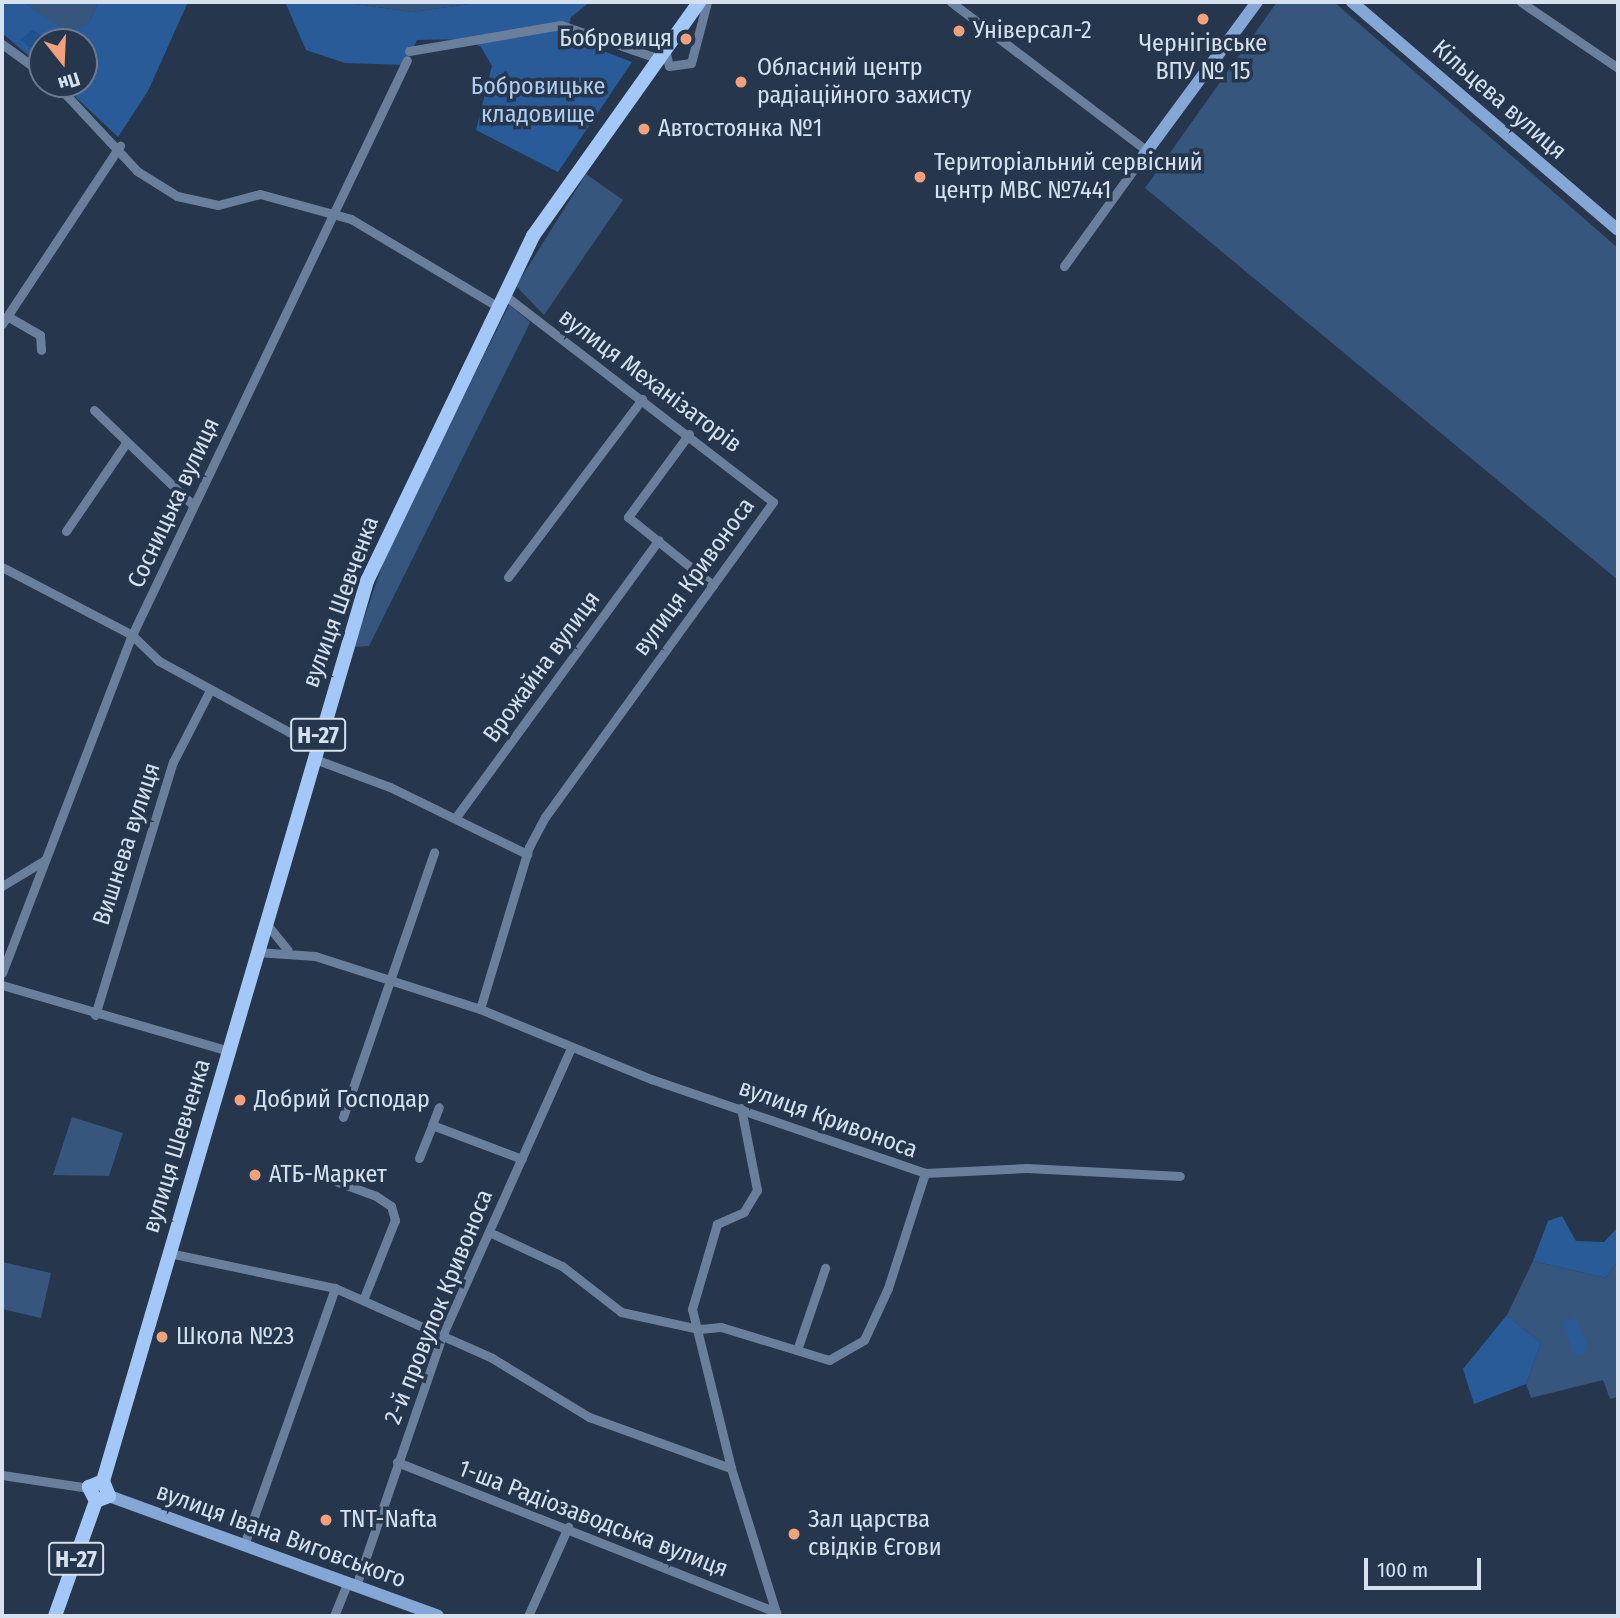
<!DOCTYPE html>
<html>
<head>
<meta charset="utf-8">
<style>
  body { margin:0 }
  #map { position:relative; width:1620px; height:1618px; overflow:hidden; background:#25364d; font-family:"Fira Sans Condensed",sans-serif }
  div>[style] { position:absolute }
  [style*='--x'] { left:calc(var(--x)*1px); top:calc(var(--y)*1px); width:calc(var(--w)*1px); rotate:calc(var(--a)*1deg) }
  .green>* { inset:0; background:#37567e }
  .forest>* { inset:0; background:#2a5b99 }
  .water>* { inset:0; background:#21528f }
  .street>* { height:9px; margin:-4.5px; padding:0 4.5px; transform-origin:4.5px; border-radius:4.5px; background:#697f9b }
  .secondary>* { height:12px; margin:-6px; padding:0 6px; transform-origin:6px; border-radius:6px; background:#85a7d5 }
  .primary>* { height:14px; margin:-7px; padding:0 7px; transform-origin:7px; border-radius:7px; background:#a3c7f6 }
  .dots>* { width:19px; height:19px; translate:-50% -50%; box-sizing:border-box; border:4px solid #25364d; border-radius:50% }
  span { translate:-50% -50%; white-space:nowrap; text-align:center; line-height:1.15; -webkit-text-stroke:7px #25364d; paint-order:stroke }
  .shield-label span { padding:2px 5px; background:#25364d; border:2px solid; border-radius:5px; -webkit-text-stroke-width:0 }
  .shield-label { font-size:23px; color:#d6e1f0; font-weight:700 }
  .poi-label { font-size:24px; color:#d6e1f0 }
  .left { translate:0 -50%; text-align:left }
  .right { translate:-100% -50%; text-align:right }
  .park-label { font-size:24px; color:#b2cdf0 }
  .street-label { font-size:24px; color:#d6e1f0 }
  .frame { position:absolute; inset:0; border:4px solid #d6e1f0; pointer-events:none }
  .north { position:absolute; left:28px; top:28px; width:70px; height:70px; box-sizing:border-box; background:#25364d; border:2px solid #6c7a8e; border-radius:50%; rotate:162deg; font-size:19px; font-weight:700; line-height:28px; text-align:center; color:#d6e1f0 }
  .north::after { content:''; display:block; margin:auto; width:24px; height:32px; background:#f1a17c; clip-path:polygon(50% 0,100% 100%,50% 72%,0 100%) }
  .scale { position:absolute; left:1364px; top:1558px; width:117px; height:32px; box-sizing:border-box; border:4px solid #d6e1f0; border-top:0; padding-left:9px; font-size:21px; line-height:24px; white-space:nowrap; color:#d6e1f0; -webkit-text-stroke:5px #25364d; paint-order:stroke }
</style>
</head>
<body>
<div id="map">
  <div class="green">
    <i style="clip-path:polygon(23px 2px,98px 2px,89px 23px,68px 33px)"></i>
    <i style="clip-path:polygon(342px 2px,484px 2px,412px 12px)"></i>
    <i style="clip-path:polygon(1277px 2px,1334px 2px,1618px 248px,1618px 580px,1145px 188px)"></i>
    <i style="clip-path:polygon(586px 174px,623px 200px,544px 315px,516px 286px)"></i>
    <i style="clip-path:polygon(509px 305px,530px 322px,527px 329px,369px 646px,354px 647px,388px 549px)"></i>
    <i style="clip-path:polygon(72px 1117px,123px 1133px,109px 1176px,53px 1175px)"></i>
    <i style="clip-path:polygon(1618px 1260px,1618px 1397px,1610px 1399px,1603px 1380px,1531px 1398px,1526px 1384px,1541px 1343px,1507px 1315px,1533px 1261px,1606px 1278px)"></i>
    <i style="clip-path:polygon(2px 1262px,51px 1273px,41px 1318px,2px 1309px)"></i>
  </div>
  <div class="forest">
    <i style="clip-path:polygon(2px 2px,23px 2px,68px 32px,89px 23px,98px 2px,188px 2px,148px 91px,118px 137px,62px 84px,84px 84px,84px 42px,42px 42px,42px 67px,2px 33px)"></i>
    <i style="clip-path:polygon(342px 2px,412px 12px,484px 2px,590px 2px,571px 17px,566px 37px,632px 62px,558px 172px,476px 130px,492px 66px,481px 47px,466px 39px,417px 40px,406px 65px,345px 63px,306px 50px,286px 4px)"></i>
    <i style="clip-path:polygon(1562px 1216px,1576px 1241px,1604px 1242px,1618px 1227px,1618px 1260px,1606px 1278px,1533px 1261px,1548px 1221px)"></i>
    <i style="clip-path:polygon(1507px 1315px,1541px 1343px,1526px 1384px,1474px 1404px,1463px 1369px)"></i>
    <i style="clip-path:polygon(1576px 1318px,1586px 1343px,1584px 1353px,1573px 1354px,1563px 1322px)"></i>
  </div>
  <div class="water">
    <i style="clip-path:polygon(32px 30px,55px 42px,42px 42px,42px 56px,20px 40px)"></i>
  </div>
  <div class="street">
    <i style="--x:951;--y:2;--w:246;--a:37.2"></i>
    <i style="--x:1521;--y:2;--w:117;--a:34.2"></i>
    <i style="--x:2;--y:44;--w:49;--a:35.9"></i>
    <i style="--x:665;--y:49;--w:17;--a:77"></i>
    <i style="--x:669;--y:66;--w:22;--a:-8"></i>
    <i style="--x:691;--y:63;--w:63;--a:-75.3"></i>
    <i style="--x:409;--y:51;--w:154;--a:-9.7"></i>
    <i style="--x:561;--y:25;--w:102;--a:19"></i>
    <i style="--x:56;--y:84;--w:119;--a:47"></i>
    <i style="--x:137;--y:171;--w:47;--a:32"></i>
    <i style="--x:177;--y:196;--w:42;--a:12.4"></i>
    <i style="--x:218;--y:205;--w:43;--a:-14.7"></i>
    <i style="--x:260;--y:194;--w:94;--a:15.4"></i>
    <i style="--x:351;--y:219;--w:170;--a:30.8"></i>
    <i style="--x:1064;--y:266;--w:123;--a:-54.2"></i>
    <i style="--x:7;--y:316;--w:38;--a:30"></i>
    <i style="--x:40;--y:335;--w:15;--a:86"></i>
    <i style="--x:2;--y:324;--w:214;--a:-56.5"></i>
    <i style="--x:94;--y:410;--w:136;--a:43.8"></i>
    <i style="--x:689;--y:434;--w:103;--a:126.3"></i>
    <i style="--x:628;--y:517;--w:109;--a:38.7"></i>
    <i style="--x:66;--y:531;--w:107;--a:-55.7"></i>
    <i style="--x:2;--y:567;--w:147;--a:27.6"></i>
    <i style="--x:132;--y:635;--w:37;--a:44"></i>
    <i style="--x:159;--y:661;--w:178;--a:28.6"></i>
    <i style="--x:508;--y:577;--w:223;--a:-53"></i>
    <i style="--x:312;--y:758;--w:83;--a:20.4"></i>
    <i style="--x:390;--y:787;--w:153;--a:26.1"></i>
    <i style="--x:456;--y:817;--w:343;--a:-53.8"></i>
    <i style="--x:2;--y:886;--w:50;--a:-31.2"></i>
    <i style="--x:265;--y:922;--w:36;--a:51"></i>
    <i style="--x:257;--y:952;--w:58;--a:3.9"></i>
    <i style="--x:315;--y:956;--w:173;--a:17.8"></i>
    <i style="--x:480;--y:1009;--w:185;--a:22.3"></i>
    <i style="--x:651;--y:1079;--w:290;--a:18.9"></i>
    <i style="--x:925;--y:1173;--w:102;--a:-2.8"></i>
    <i style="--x:1027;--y:1168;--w:153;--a:3"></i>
    <i style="--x:2;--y:973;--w:362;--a:-69"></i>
    <i style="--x:132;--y:635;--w:637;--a:-64.44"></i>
    <i style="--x:2;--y:985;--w:236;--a:16.2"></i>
    <i style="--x:480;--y:1009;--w:169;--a:-73.2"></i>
    <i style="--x:529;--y:847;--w:34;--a:-62"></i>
    <i style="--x:545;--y:817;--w:389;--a:-54.1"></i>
    <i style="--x:773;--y:502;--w:341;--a:-142.4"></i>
    <i style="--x:95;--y:1015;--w:265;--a:-72.9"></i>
    <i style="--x:173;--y:762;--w:81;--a:-62.8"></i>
    <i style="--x:741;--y:1108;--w:84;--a:79"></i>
    <i style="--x:757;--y:1190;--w:26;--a:121"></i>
    <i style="--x:744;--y:1212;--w:30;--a:156"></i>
    <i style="--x:717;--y:1224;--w:89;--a:106.4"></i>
    <i style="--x:692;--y:1309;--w:164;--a:76.2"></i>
    <i style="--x:731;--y:1468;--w:155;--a:72.7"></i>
    <i style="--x:343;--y:1117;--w:280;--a:-71"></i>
    <i style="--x:432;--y:1125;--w:19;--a:-69"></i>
    <i style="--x:419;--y:1158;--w:35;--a:-68"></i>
    <i style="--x:432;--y:1125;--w:96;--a:20.7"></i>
    <i style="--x:338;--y:1182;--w:40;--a:20.2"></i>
    <i style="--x:376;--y:1196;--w:18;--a:34"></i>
    <i style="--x:391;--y:1206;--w:15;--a:74"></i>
    <i style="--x:395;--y:1220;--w:86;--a:111.8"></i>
    <i style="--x:489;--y:1232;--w:81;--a:25"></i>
    <i style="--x:562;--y:1266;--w:75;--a:37.9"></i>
    <i style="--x:621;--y:1312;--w:80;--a:12.3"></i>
    <i style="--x:699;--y:1329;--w:22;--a:-5"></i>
    <i style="--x:721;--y:1327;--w:113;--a:17"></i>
    <i style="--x:829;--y:1360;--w:40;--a:-29.7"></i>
    <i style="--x:864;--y:1340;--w:57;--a:-65.2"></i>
    <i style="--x:888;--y:1288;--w:121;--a:-72.2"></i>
    <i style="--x:169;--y:1253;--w:170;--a:11.9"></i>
    <i style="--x:335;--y:1288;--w:172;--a:24"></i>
    <i style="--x:492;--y:1358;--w:114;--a:31.3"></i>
    <i style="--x:589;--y:1417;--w:151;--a:19.8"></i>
    <i style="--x:797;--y:1350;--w:87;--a:-71.1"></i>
    <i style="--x:397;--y:1462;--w:408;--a:21.6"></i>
    <i style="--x:2;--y:1475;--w:88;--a:8.5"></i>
    <i style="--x:244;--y:1545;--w:273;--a:-70.5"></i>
    <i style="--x:356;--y:1586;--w:267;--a:-71"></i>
    <i style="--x:443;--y:1334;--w:313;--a:-65.9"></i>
    <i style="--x:334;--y:1616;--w:35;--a:-68"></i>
    <i style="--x:528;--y:1616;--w:98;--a:-65.8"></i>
  </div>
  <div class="secondary">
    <i style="--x:1352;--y:2;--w:350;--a:40.6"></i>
    <i style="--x:1136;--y:166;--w:204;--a:-53.6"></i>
    <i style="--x:109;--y:1496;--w:350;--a:20"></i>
  </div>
  <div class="primary">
    <i style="--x:103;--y:1481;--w:938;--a:-73.65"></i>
    <i style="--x:367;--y:581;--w:383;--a:-64.3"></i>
    <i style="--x:533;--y:236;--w:287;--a:-54.6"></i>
    <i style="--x:96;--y:1501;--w:16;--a:-117"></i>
    <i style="--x:89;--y:1487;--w:15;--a:-23"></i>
    <i style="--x:96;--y:1501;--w:14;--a:-21"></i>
    <i style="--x:109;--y:1496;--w:16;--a:-112"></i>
    <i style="--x:55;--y:1616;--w:122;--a:-70.4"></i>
  </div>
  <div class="dots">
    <i style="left:1203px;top:19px;background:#f1a17c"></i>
    <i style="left:959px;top:31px;background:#f1a17c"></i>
    <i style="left:686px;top:39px;background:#f1a17c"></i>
    <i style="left:741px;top:82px;background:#f1a17c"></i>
    <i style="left:644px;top:129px;background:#f1a17c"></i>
    <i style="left:920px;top:177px;background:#f1a17c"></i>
    <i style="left:240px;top:1100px;background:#f1a17c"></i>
    <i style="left:255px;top:1175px;background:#f1a17c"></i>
    <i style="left:162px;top:1337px;background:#f1a17c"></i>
    <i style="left:326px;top:1520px;background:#f1a17c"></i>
    <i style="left:794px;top:1534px;background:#f1a17c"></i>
  </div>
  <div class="shield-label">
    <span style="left:318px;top:735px">Н-27</span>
    <span style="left:76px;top:1559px">Н-27</span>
  </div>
  <div class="poi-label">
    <span class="left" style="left:973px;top:31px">Універсал-2</span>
    <span class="right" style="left:672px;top:39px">Бобровиця</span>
    <span style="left:1203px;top:58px">Чернігівське<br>ВПУ № 15</span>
    <span class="left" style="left:757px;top:82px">Обласний центр<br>радіаційного захисту</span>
    <span class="left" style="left:658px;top:129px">Автостоянка №1</span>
    <span class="left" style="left:934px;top:177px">Територіальний сервісний<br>центр МВС №7441</span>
    <span class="left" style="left:254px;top:1100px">Добрий Господар</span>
    <span class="left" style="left:269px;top:1175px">АТБ-Маркет</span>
    <span class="left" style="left:176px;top:1337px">Школа №23</span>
    <span class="left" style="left:340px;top:1520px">TNT-Nafta</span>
    <span class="left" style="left:808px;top:1534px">Зал царства<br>свідків Єгови</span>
  </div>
  <div class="park-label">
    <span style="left:538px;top:101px">Бобровицьке<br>кладовище</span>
  </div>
  <div class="street-label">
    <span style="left:1499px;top:100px;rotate:41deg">Кільцева вулиця</span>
    <span style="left:650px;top:381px;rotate:37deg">вулиця Механізаторів</span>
    <span style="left:174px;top:503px;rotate:-65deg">Сосницька вулиця</span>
    <span style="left:694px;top:577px;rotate:-54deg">вулиця Кривоноса</span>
    <span style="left:341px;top:602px;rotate:-70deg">вулиця Шевченка</span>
    <span style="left:542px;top:667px;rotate:-54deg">Врожайна вулиця</span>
    <span style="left:127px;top:844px;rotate:-72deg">Вишнева вулиця</span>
    <span style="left:828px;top:1119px;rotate:20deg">вулиця Кривоноса</span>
    <span style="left:177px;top:1146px;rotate:-73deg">вулиця Шевченка</span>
    <span style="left:439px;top:1307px;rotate:-68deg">2-й провулок Кривоноса</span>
    <span style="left:593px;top:1519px;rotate:21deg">1-ша Радіозаводська вулиця</span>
    <span style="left:281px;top:1536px;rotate:20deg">вулиця Івана Виговського</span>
  </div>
  <div class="frame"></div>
  <div class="north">Пн</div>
  <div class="scale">100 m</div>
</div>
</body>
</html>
